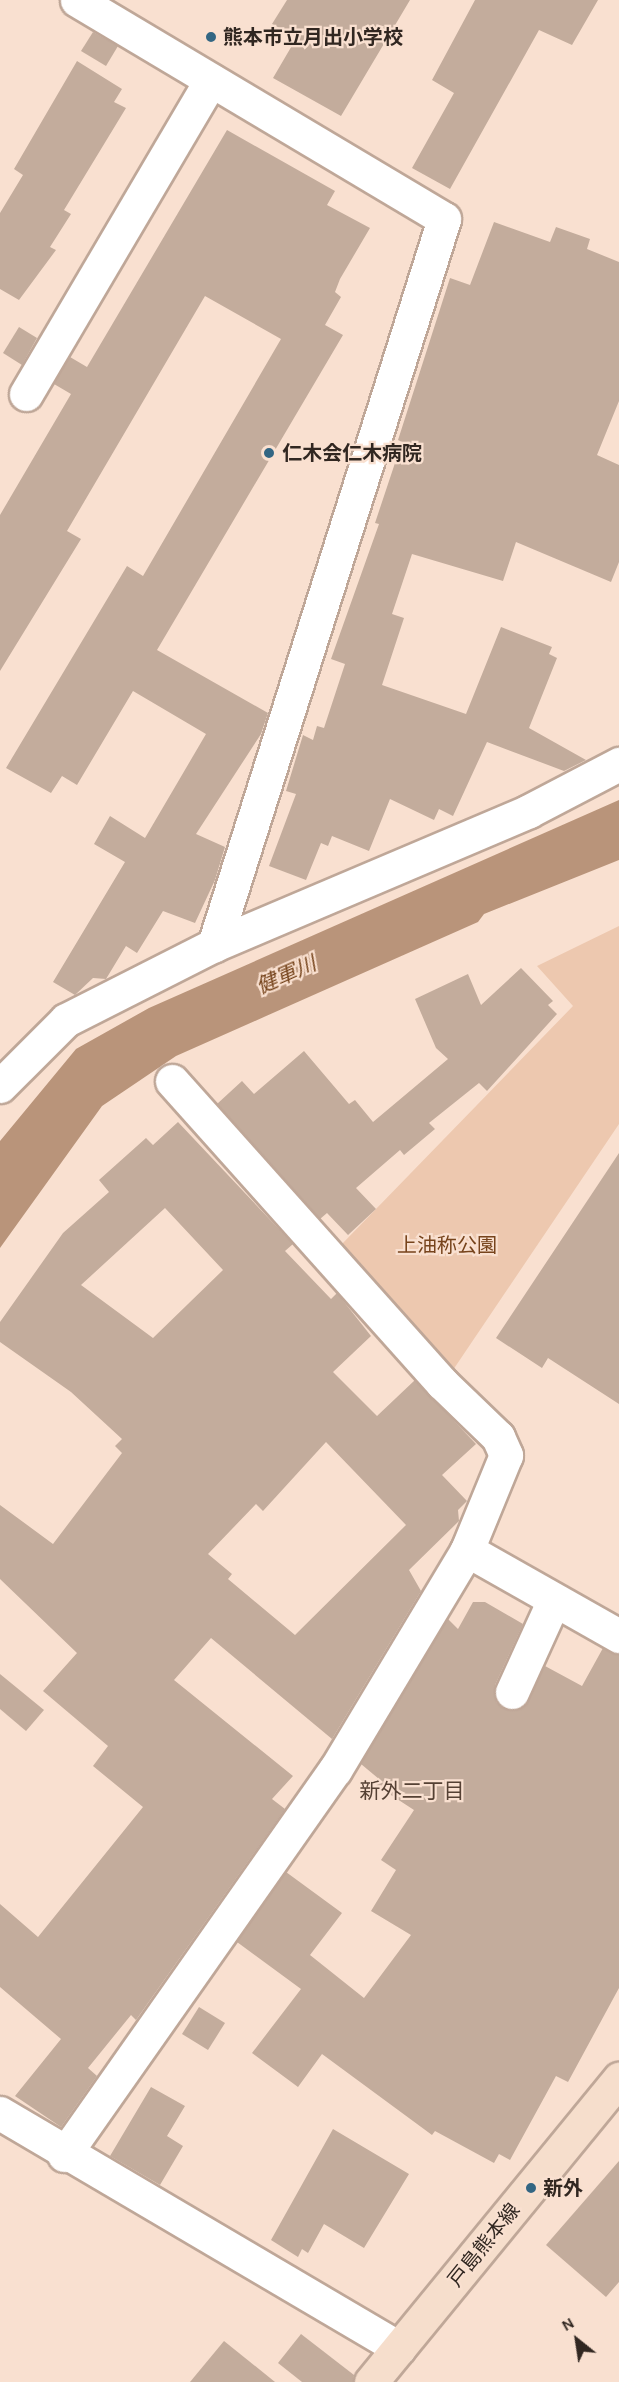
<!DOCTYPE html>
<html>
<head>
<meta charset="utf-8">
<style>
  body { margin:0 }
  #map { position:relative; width:619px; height:2382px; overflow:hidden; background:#f9e0d0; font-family:Karla,"Noto Sans JP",sans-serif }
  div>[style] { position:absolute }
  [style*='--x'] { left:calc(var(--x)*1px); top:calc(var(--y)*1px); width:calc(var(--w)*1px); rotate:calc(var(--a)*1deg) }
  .green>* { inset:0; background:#edc8af }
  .water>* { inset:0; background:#b9947a }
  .building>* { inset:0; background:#c3ac9c }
  .roads { filter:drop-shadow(2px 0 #bfa798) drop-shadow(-2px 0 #bfa798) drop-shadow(0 2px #bfa798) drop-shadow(0 -2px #bfa798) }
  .street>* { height:33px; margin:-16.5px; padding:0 16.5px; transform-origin:16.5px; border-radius:16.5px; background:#fff }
  .secondary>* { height:33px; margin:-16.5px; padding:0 16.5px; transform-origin:16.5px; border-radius:16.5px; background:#f6decc }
  .dots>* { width:16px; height:16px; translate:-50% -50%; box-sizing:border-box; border:3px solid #f9e0d0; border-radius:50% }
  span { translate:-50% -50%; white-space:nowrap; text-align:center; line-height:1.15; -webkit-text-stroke:4.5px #f9e0d0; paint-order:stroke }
  .poi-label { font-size:20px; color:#312721; font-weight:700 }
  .left { translate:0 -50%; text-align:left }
  .park-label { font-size:20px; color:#77441c }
  .street-label { font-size:20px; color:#312721 }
  .water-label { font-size:21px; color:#75431b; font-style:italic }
  .neighbourhood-label { font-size:21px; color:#554134 }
  .north { position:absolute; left:547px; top:2310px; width:60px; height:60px; -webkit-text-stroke:4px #f9e0d0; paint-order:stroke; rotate:330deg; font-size:16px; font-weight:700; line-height:24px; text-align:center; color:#312721 }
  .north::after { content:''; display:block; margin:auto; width:21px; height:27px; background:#312721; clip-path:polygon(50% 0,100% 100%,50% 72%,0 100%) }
</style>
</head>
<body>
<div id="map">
  <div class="green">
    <i style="clip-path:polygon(619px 926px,619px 1124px,453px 1370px,342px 1244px,573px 1006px,537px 966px)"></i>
  </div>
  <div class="water">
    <i style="clip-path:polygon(619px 800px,619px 860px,484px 914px,478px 922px,176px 1056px,102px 1106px,0 1248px,0 1141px,76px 1049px,149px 1008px)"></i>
  </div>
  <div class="building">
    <i style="clip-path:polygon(287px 0,410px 0,341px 116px,273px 78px,297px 37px,272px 24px)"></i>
    <i style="clip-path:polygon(475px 0,598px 0,572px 45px,539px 30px,450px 189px,412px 168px,454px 93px,432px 80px)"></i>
    <i style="clip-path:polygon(93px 32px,118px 46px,106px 66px,81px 51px)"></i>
    <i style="clip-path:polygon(77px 61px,122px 89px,114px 102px,126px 108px,64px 210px,71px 214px,50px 247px,56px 250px,19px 300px,0 289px,0 213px,23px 175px,14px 169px)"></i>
    <i style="clip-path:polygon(227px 130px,335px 191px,327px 205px,370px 228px,340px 279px,335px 292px,341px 297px,325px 325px,343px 335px,157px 650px,268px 713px,261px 734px,196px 834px,225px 847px,215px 880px,195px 923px,163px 911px,137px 953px,126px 946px,106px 979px,93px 978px,75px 995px,53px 982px,125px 862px,94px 844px,110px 816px,145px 838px,206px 734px,133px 691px,77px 785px,62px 776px,51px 793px,6px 768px,127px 566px,143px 576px,281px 339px,205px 296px,67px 531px,81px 539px,0 671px,0 515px,71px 394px,54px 384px,70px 357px,87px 367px)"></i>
    <i style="clip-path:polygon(494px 222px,550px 242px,556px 227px,590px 239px,587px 249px,619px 262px,619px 401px,597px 455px,619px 465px,619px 562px,611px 582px,516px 542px,503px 581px,412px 554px,392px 614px,404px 618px,382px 685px,466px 714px,501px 627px,552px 647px,549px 654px,557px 658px,529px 728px,586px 760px,564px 771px,487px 742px,453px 816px,439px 809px,434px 820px,390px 799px,369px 851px,332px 836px,328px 846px,321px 843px,306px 880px,269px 866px,296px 794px,286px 791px,303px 735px,313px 740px,317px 726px,324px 728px,345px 664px,331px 659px,379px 524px,375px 523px,402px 442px,398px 440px,450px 278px,470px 285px)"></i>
    <i style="clip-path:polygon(19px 327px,37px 338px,22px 365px,3px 353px)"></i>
    <i style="clip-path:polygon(521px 968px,553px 1001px,548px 1005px,557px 1014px,487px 1091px,479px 1083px,429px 1123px,435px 1129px,404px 1155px,400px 1150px,356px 1188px,376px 1209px,348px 1235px,327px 1213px,320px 1219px,217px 1104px,242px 1081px,254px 1094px,304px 1051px,349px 1104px,355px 1100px,373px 1122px,448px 1059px,436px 1048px,415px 999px,468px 974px,481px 1005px)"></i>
    <i style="clip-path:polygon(evenodd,178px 1122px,293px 1244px,285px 1251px,331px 1299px,337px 1293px,371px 1336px,333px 1372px,377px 1416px,415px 1380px,476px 1444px,442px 1475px,467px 1501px,458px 1510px,459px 1521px,409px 1570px,421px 1591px,332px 1739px,211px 1638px,174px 1680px,293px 1776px,272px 1799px,285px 1809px,136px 2020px,131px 2015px,88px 2068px,97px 2076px,61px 2127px,15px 2096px,61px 2039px,0 1987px,0 1904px,38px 1937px,143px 1807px,93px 1766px,108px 1746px,43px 1691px,77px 1653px,0 1579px,0 1505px,53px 1544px,122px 1453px,115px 1446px,122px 1439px,71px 1392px,0 1342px,0 1322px,63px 1233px,109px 1192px,99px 1180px,146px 1138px,153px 1145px,178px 1122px,165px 1208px,223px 1270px,153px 1338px,81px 1285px,165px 1208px,178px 1122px,326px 1442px,406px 1525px,295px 1635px,228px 1579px,232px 1574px,208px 1554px,256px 1504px,263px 1511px,326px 1442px)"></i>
    <i style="clip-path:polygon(619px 1153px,619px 1404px,548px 1358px,542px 1368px,496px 1338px)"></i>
    <i style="clip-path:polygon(473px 1602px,485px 1602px,523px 1624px,495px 1685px,496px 1702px,505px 1709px,523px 1707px,545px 1666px,582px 1686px,603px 1648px,619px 1655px,619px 1988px,568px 2082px,556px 2076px,510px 2160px,499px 2154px,494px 2163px,435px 2131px,432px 2135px,322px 2054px,298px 2087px,252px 2053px,301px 1989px,237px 1942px,286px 1872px,342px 1913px,310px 1955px,364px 1998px,411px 1935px,371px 1911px,396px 1870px,381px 1860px,414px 1810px,374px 1784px,379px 1779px,361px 1764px,448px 1619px,458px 1629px)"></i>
    <i style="clip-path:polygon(0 1674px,44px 1710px,26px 1731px,0 1709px)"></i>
    <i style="clip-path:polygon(199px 2007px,225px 2023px,208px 2050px,182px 2034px)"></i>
    <i style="clip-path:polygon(151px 2087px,185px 2106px,167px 2136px,183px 2146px,160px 2185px,110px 2156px)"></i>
    <i style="clip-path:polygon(333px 2129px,409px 2174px,364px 2248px,324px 2224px,308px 2253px,302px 2249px,298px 2257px,271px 2240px)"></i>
    <i style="clip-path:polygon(619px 2161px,619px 2282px,606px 2297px,546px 2245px)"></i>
    <i style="clip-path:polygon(301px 2334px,354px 2375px,353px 2382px,302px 2382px,278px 2363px)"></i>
    <i style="clip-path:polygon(224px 2341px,275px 2382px,190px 2382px)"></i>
  </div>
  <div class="roads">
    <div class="street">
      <i style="--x:77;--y:0;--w:427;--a:30.8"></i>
      <i style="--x:444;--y:219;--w:762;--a:107.58"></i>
      <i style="--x:26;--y:394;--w:364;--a:-59.5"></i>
      <i style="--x:172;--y:1081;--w:405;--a:48.2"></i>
      <i style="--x:442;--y:1383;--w:78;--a:44"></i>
      <i style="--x:498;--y:1437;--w:20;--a:66"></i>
      <i style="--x:506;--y:1455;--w:103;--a:112.3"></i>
      <i style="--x:0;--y:1086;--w:93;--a:-45"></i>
      <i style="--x:66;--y:1020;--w:166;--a:-26.9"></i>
      <i style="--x:214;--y:945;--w:342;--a:-23"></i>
      <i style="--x:529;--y:811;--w:102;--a:-27.6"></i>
      <i style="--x:512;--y:1692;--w:101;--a:-65.5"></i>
      <i style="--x:0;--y:2113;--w:463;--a:30.5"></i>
      <i style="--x:64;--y:2155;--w:471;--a:-54.9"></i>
      <i style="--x:335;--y:1770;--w:257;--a:-59"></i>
      <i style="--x:467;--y:1550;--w:175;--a:29.5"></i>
    </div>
    <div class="secondary">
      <i style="--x:371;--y:2382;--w:392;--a:-50.7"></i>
    </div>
  </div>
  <div class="dots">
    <i style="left:211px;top:37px;background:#336683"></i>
    <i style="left:269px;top:453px;background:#336683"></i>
    <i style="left:531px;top:2188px;background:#336683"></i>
  </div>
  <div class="poi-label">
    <span class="left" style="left:223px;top:37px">熊本市立月出小学校</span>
    <span class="left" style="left:282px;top:453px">仁木会仁木病院</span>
    <span class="left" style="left:543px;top:2188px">新外</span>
  </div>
  <div class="park-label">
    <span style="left:447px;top:1245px">上油称公園</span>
  </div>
  <div class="street-label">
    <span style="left:484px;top:2245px;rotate:-51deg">戸島熊本線</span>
  </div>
  <div class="water-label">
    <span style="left:286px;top:975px;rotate:-24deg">健軍川</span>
  </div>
  <div class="neighbourhood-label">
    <span style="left:412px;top:1791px">新外二丁目</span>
  </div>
  <div class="north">N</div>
</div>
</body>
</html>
